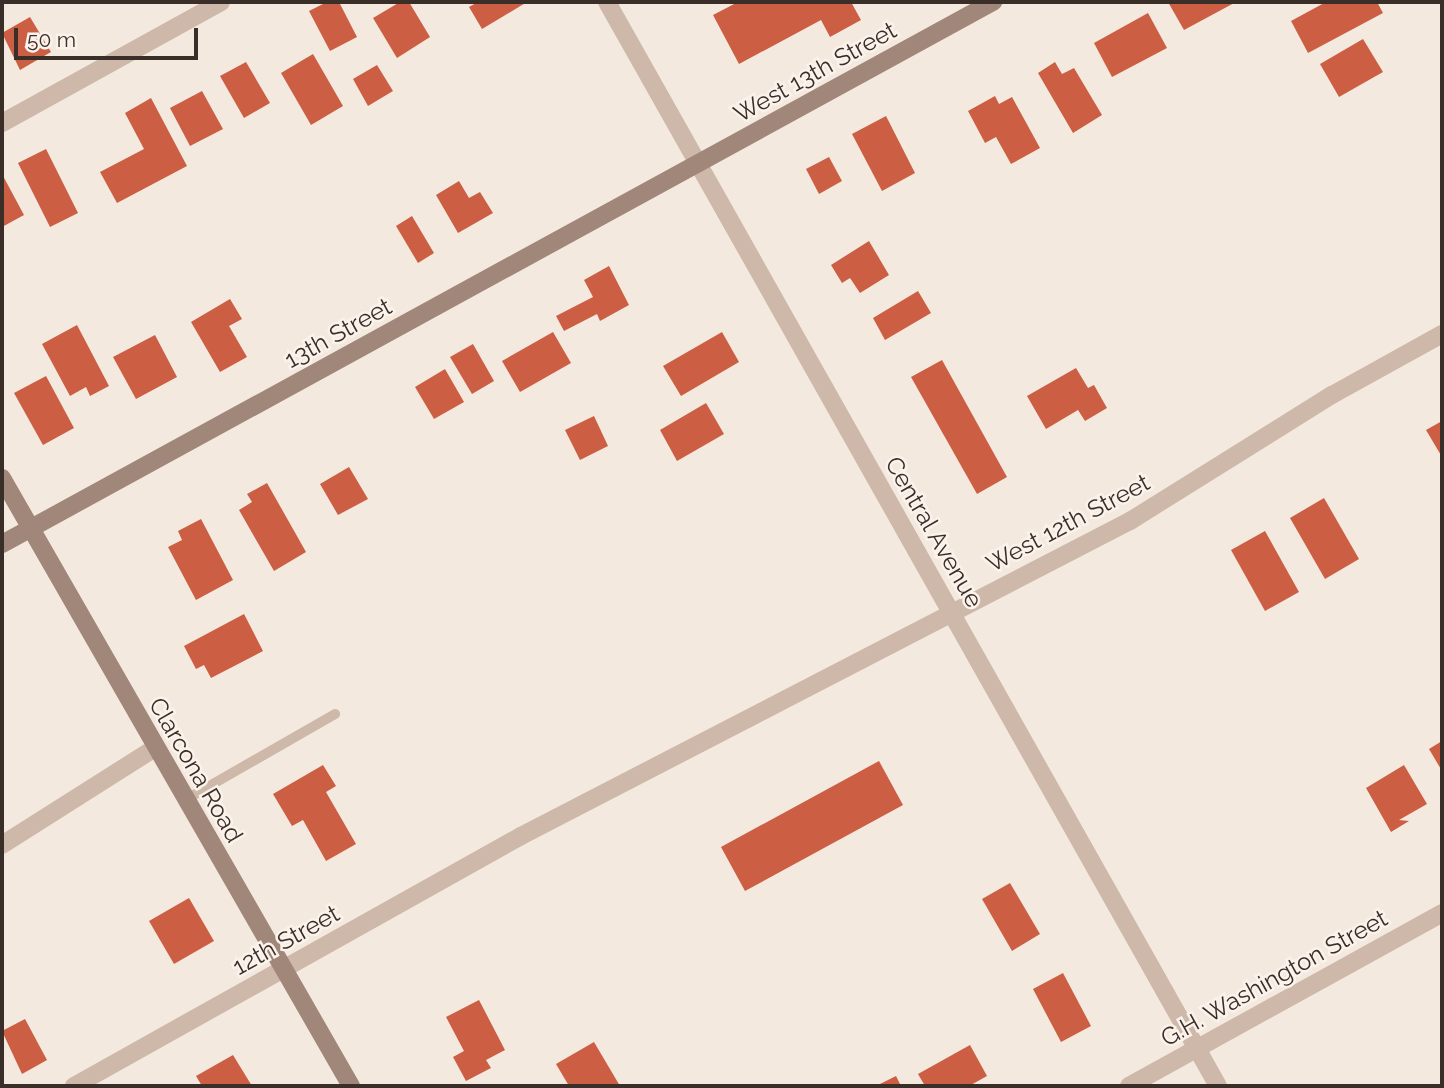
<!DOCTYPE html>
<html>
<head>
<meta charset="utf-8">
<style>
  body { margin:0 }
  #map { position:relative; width:1444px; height:1088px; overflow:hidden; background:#f4e9de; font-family:Raleway,sans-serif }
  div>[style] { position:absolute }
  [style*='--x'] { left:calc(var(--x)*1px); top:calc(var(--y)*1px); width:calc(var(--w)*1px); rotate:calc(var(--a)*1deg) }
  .building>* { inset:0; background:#cc5e44 }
  .lane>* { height:10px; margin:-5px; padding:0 5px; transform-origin:5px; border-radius:5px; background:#cdb8a9 }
  .street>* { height:18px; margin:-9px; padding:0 9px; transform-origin:9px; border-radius:9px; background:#cdb8a9 }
  .secondary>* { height:18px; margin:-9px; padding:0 9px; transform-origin:9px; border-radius:9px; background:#a1867a }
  span { translate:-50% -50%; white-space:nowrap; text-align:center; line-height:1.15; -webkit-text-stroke:5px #fbf3eb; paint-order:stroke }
  .street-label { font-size:24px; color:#3a2e29 }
  .frame { position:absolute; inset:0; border:4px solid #3a2e29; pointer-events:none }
  .scale { position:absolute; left:14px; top:28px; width:184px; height:32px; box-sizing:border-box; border:4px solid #3a2e29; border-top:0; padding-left:9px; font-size:21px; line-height:24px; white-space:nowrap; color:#3a2e29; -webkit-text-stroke:5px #fbf3eb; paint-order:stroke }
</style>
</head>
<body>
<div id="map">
  <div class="building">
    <i style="clip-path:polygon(327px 2px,339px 2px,357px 37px,330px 51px,309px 11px)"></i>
    <i style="clip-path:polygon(400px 2px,409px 2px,430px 37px,397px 58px,373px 18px)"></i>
    <i style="clip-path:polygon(478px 2px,527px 2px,482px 29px,469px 7px)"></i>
    <i style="clip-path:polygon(738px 2px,851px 2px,861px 20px,830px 37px,821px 20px,739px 64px,713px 15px)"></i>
    <i style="clip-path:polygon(1168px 2px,1236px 2px,1184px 30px)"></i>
    <i style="clip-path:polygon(1326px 2px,1377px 2px,1383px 13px,1308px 53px,1291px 21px)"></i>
    <i style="clip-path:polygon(1148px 13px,1167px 48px,1112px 77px,1094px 43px)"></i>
    <i style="clip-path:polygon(30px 17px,51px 52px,20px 70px,2px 33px)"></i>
    <i style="clip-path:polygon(1363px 39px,1383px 72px,1339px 97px,1320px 64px)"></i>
    <i style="clip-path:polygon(313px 54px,343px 106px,311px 125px,281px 73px)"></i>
    <i style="clip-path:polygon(246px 62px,270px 103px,244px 118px,220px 76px)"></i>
    <i style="clip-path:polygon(1055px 62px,1062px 74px,1074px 68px,1102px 115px,1073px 133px,1038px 73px)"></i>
    <i style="clip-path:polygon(377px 65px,393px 91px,368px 106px,353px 79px)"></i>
    <i style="clip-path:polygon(202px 91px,223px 129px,190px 146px,170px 108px)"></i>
    <i style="clip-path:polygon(995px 96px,999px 104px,1012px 97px,1040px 148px,1011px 164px,996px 137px,985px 143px,968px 111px)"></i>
    <i style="clip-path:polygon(151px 98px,187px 166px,117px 203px,100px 172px,144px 149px,125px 113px)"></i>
    <i style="clip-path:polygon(886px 116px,915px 173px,882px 191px,852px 134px)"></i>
    <i style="clip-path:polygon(46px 149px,78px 213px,50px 227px,18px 163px)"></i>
    <i style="clip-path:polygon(829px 157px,842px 181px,819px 194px,806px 169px)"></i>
    <i style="clip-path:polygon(2px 174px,24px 215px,2px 227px)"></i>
    <i style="clip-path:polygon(459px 181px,469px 198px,480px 192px,493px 213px,458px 233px,436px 195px)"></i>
    <i style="clip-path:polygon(412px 216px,434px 253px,418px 263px,396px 226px)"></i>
    <i style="clip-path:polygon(869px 241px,889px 275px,860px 293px,850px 278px,842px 283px,831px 265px)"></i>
    <i style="clip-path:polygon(609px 266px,629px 305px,600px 321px,597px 314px,564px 331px,556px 316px,593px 297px,584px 280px)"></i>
    <i style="clip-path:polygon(918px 291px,931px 313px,885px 340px,873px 318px)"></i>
    <i style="clip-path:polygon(230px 299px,242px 319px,229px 326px,247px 357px,220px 372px,191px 322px)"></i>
    <i style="clip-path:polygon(77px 325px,109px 386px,90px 396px,86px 387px,70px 396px,42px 344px)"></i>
    <i style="clip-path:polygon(553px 332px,571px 363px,520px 392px,502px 361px)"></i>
    <i style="clip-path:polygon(722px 332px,739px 362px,681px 396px,663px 366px)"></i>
    <i style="clip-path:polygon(155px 335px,177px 377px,136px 399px,113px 357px)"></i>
    <i style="clip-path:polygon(473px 344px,494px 381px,472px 394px,450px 357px)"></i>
    <i style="clip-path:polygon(942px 360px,1007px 477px,977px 494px,911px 377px)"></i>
    <i style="clip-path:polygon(1076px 368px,1088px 388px,1094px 385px,1107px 408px,1085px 421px,1078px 410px,1046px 429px,1027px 396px)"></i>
    <i style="clip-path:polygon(445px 369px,464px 402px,434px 419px,415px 387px)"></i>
    <i style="clip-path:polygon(46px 376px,74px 428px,43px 445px,14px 393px)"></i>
    <i style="clip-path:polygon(706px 403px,724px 434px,677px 461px,660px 430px)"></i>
    <i style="clip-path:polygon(594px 416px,608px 446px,580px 460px,565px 430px)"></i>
    <i style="clip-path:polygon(1442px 421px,1442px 457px,1426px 430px)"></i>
    <i style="clip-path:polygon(349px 467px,368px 499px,338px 515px,320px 484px)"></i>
    <i style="clip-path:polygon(267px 483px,306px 552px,274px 571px,239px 510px,252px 502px,247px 494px)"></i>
    <i style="clip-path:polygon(1324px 498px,1359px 559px,1325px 579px,1290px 518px)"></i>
    <i style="clip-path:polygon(201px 519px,233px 580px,196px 600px,168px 547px,182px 540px,178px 531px)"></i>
    <i style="clip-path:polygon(1265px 531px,1299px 592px,1265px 611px,1231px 550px)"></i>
    <i style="clip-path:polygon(244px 614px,263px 651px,211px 678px,204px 665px,196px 669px,184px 646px)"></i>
    <i style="clip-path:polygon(1442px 741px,1442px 771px,1429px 749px)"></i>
    <i style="clip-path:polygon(879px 761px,903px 805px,745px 891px,721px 847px)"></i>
    <i style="clip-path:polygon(323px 765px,336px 786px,326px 792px,356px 844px,326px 861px,303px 820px,292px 826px,273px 794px)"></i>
    <i style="clip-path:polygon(1404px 765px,1427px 804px,1399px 820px,1409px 821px,1391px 832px,1366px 788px)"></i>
    <i style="clip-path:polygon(1010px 883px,1040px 934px,1012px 951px,982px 899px)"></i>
    <i style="clip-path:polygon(189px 898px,214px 941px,174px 964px,149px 921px)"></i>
    <i style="clip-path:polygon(1063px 973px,1091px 1026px,1061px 1042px,1033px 989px)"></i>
    <i style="clip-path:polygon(479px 1000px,505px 1050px,486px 1060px,491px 1068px,466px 1081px,453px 1057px,464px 1051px,446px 1017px)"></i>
    <i style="clip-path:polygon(25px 1019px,47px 1060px,22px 1074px,2px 1031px)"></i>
    <i style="clip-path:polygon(594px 1042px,620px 1086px,569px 1086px,556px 1064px)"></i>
    <i style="clip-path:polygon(970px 1045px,987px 1076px,969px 1086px,925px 1086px,918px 1074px)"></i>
    <i style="clip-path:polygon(233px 1055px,252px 1086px,202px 1086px,196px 1076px)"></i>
    <i style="clip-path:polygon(896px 1076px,901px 1086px,876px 1086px)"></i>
  </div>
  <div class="lane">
    <i style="--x:185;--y:800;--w:173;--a:-29.8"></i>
  </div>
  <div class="street">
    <i style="--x:607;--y:2;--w:1244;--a:60.59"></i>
    <i style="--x:2;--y:123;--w:250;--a:-28.9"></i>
    <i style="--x:2;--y:845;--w:181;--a:-32.4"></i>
    <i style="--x:74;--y:1086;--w:512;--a:-29.22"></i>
    <i style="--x:521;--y:836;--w:686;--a:-27.35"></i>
    <i style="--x:1130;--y:521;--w:238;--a:-32"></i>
    <i style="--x:1332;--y:395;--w:126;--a:-29"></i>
    <i style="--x:1129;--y:1086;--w:358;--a:-28.9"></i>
  </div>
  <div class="secondary">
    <i style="--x:2;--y:478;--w:701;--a:60.14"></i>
    <i style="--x:2;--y:544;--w:1130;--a:-28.68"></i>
  </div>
  <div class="street-label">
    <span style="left:815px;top:72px;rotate:-29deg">West 13th Street</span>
    <span style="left:338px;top:333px;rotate:-29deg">13th Street</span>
    <span style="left:1068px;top:523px;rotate:-28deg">West 12th Street</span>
    <span style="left:934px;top:532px;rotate:60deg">Central Avenue</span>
    <span style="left:196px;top:770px;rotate:60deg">Clarcona Road</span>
    <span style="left:286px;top:940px;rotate:-29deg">12th Street</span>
    <span style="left:1274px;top:978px;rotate:-29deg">G.H. Washington Street</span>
  </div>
  <div class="frame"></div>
  <div class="scale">50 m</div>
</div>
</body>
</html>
